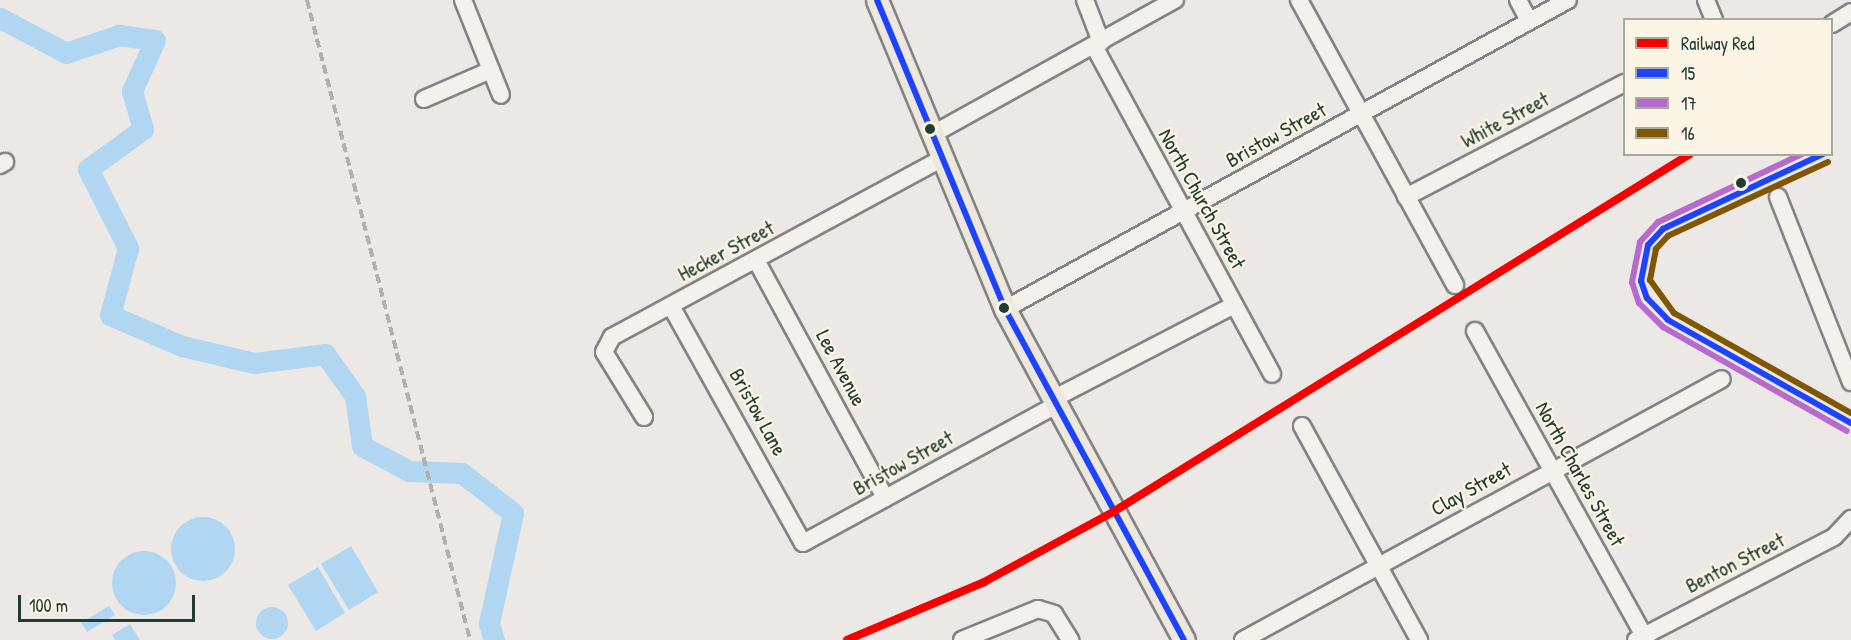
<!DOCTYPE html>
<html>
<head>
<meta charset="utf-8">
<style>
  body { margin:0 }
  #map { position:relative; width:1851px; height:640px; overflow:hidden; background:#ebe8e6; font-family:"Patrick Hand",sans-serif }
  div>[style] { position:absolute }
  [style*='--x'] { left:calc(var(--x)*1px); top:calc(var(--y)*1px); width:calc(var(--w)*1px); rotate:calc(var(--a)*1deg) }
  .water>* { inset:0; background:#b0d6f1 }
  .round { border-radius:50% }
  .river>* { height:21px; margin:-10.5px; padding:0 10.5px; transform-origin:10.5px; border-radius:10.5px; background:#b0d6f1 }
  .roads { filter:drop-shadow(2px 0 #808482) drop-shadow(-2px 0 #808482) drop-shadow(0 2px #808482) drop-shadow(0 -2px #808482) }
  .minor>* { height:16px; margin:-8px; padding:0 8px; transform-origin:8px; border-radius:8px; background:#f4f0eb }
  .major>* { height:21px; margin:-10.5px; padding:0 10.5px; transform-origin:10.5px; border-radius:10.5px; background:#ede7de }
  .rail>* { height:4px; margin-top:-2px; transform-origin:0; background:repeating-linear-gradient(90deg,#afb1ac 0 9px,transparent 0 13.5px) }
  .bus-1>* { height:6px; margin:-3px; padding:0 3px; transform-origin:3px; border-radius:3px; background:#1c43ff }
  .bus-2>* { height:6px; margin:-3px; padding:0 3px; transform-origin:3px; border-radius:3px; background:#b869cd }
  .bus-3>* { height:6px; margin:-3px; padding:0 3px; transform-origin:3px; border-radius:3px; background:#815601 }
  .rail-1>* { height:8px; margin:-4px; padding:0 4px; transform-origin:4px; border-radius:4px; background:#f80000 }
  .dots>* { width:16px; height:16px; translate:-50% -50%; box-sizing:border-box; border:3px solid #fcf5e5; border-radius:50% }
  span { translate:-50% -50%; white-space:nowrap; text-align:center; line-height:1.15; -webkit-text-stroke:4.5px #fcf5e5; paint-order:stroke }
  .street-label { font-size:21px; color:#1f3d34 }
  .legend { position:absolute; left:1623px; top:18px; width:210px; height:138px; box-sizing:border-box; background:#fcf5e5; border:2px solid #a4ab9e; margin:0; padding:8px 10px; list-style:none; font-size:18px; color:#1f3d34 }
  .legend li { display:flex; align-items:center; gap:12px; height:30px }
  .legend b { width:30px; border:2px solid #a4ab9e }
  .scale { position:absolute; left:18px; top:595px; width:177px; height:27px; box-sizing:border-box; border:3px solid #1f3d34; border-top:0; padding-left:8px; font-size:18px; line-height:21px; white-space:nowrap; color:#1f3d34; -webkit-text-stroke:4px #fcf5e5; paint-order:stroke }
</style>
</head>
<body>
<div id="map">
  <div class="water">
    <i class="round" style="left:171px;top:517px;width:64px;height:64px"></i>
    <i style="clip-path:polygon(351px 546px,378px 592px,349px 610px,321px 564px)"></i>
    <i class="round" style="left:112px;top:551px;width:64px;height:64px"></i>
    <i style="clip-path:polygon(318px 567px,345px 613px,316px 631px,288px 585px)"></i>
    <i style="clip-path:polygon(109px 606px,115px 615px,87px 632px,81px 623px)"></i>
    <i class="round" style="left:256px;top:607px;width:32px;height:32px"></i>
    <i style="clip-path:polygon(130px 624px,140px 640px,115px 640px,112px 635px)"></i>
  </div>
  <div class="river">
    <i style="--x:0;--y:18;--w:75;--a:27.9"></i>
    <i style="--x:66;--y:53;--w:56;--a:-18.8"></i>
    <i style="--x:119;--y:35;--w:36;--a:8"></i>
    <i style="--x:155;--y:40;--w:56;--a:114.3"></i>
    <i style="--x:132;--y:91;--w:40;--a:74"></i>
    <i style="--x:143;--y:129;--w:68;--a:144"></i>
    <i style="--x:88;--y:169;--w:89;--a:63.1"></i>
    <i style="--x:128;--y:248;--w:69;--a:105"></i>
    <i style="--x:110;--y:315;--w:78;--a:23.3"></i>
    <i style="--x:182;--y:346;--w:74;--a:13.3"></i>
    <i style="--x:254;--y:363;--w:72;--a:-7.2"></i>
    <i style="--x:325;--y:354;--w:52;--a:54.5"></i>
    <i style="--x:355;--y:396;--w:50;--a:82"></i>
    <i style="--x:362;--y:446;--w:53;--a:28"></i>
    <i style="--x:409;--y:471;--w:53;--a:2.2"></i>
    <i style="--x:462;--y:473;--w:65;--a:38.1"></i>
    <i style="--x:513;--y:513;--w:113;--a:102.3"></i>
    <i style="--x:489;--y:623;--w:18;--a:74"></i>
  </div>
  <div class="roads">
    <div class="minor">
      <i style="--x:463;--y:0;--w:102;--a:68.2"></i>
      <i style="--x:1085;--y:0;--w:45;--a:69.1"></i>
      <i style="--x:1299;--y:0;--w:325;--a:61.3"></i>
      <i style="--x:1518;--y:0;--w:24;--a:62"></i>
      <i style="--x:1706;--y:0;--w:22;--a:68"></i>
      <i style="--x:1832;--y:24;--w:22;--a:-32"></i>
      <i style="--x:1094;--y:46;--w:373;--a:61.5"></i>
      <i style="--x:424;--y:99;--w:73;--a:-23.4"></i>
      <i style="--x:931;--y:135;--w:279;--a:-29"></i>
      <i style="--x:0;--y:165;--w:6;--a:-31"></i>
      <i style="--x:1406;--y:197;--w:246;--a:-27.6"></i>
      <i style="--x:1778;--y:197;--w:199;--a:68.5"></i>
      <i style="--x:756;--y:260;--w:271;--a:61.5"></i>
      <i style="--x:671;--y:306;--w:271;--a:60.9"></i>
      <i style="--x:803;--y:543;--w:288;--a:-28.6"></i>
      <i style="--x:1005;--y:309;--w:642;--a:-28.76"></i>
      <i style="--x:1475;--y:331;--w:353;--a:61"></i>
      <i style="--x:1053;--y:399;--w:204;--a:-27.4"></i>
      <i style="--x:644;--y:417;--w:76;--a:-121.6"></i>
      <i style="--x:604;--y:352;--w:17;--a:-62"></i>
      <i style="--x:612;--y:337;--w:374;--a:-28.4"></i>
      <i style="--x:1302;--y:426;--w:244;--a:61.3"></i>
      <i style="--x:962;--y:640;--w:82;--a:-22.2"></i>
      <i style="--x:1038;--y:609;--w:17;--a:17"></i>
      <i style="--x:1054;--y:614;--w:31;--a:58"></i>
      <i style="--x:1243;--y:640;--w:545;--a:-28.59"></i>
      <i style="--x:1636;--y:640;--w:223;--a:-27.5"></i>
      <i style="--x:1834;--y:537;--w:25;--a:-47"></i>
    </div>
    <div class="major">
      <i style="--x:877;--y:0;--w:334;--a:67.5"></i>
      <i style="--x:1005;--y:309;--w:376;--a:61.6"></i>
    </div>
  </div>
  <div class="rail">
    <i style="--x:307;--y:0;--w:660;--a:75.71"></i>
  </div>
  <div class="bus-1">
    <i style="--x:877;--y:0;--w:334;--a:67.5"></i>
    <i style="--x:1005;--y:309;--w:376;--a:61.6"></i>
    <i style="--x:1823;--y:154;--w:177;--a:154.9"></i>
    <i style="--x:1663;--y:229;--w:22;--a:133"></i>
    <i style="--x:1648;--y:245;--w:37;--a:101"></i>
    <i style="--x:1641;--y:281;--w:18;--a:71"></i>
    <i style="--x:1647;--y:298;--w:30;--a:46"></i>
    <i style="--x:1668;--y:320;--w:210;--a:29.4"></i>
  </div>
  <div class="bus-2">
    <i style="--x:1802;--y:154;--w:159;--a:154.7"></i>
    <i style="--x:1658;--y:222;--w:27;--a:132"></i>
    <i style="--x:1640;--y:242;--w:41;--a:101.3"></i>
    <i style="--x:1632;--y:282;--w:22;--a:72"></i>
    <i style="--x:1639;--y:303;--w:34;--a:45"></i>
    <i style="--x:1663;--y:327;--w:211;--a:29.5"></i>
  </div>
  <div class="bus-3">
    <i style="--x:1828;--y:162;--w:176;--a:155.2"></i>
    <i style="--x:1668;--y:236;--w:18;--a:133"></i>
    <i style="--x:1656;--y:249;--w:32;--a:101"></i>
    <i style="--x:1650;--y:280;--w:41;--a:54"></i>
    <i style="--x:1674;--y:313;--w:203;--a:29.5"></i>
  </div>
  <div class="rail-1">
    <i style="--x:847;--y:640;--w:149;--a:-22.9"></i>
    <i style="--x:984;--y:582;--w:147;--a:-28.5"></i>
    <i style="--x:1113;--y:512;--w:679;--a:-31.82"></i>
  </div>
  <div class="dots">
    <i style="left:930px;top:129px;background:#1f3d34"></i>
    <i style="left:1741px;top:183px;background:#1f3d34"></i>
    <i style="left:1004px;top:308px;background:#1f3d34"></i>
  </div>
  <div class="street-label">
    <span style="left:1505px;top:120px;rotate:-28deg">White Street</span>
    <span style="left:1276px;top:135px;rotate:-29deg">Bristow Street</span>
    <span style="left:1202px;top:199px;rotate:61deg">North Church Street</span>
    <span style="left:726px;top:251px;rotate:-28deg">Hecker Street</span>
    <span style="left:841px;top:368px;rotate:62deg">Lee Avenue</span>
    <span style="left:758px;top:412px;rotate:61deg">Bristow Lane</span>
    <span style="left:903px;top:463px;rotate:-29deg">Bristow Street</span>
    <span style="left:1580px;top:474px;rotate:61deg">North Charles Street</span>
    <span style="left:1471px;top:489px;rotate:-29deg">Clay Street</span>
    <span style="left:1735px;top:563px;rotate:-27deg">Benton Street</span>
  </div>
  <ul class="legend">
  <li><b style="height:8px;background:#f80000"></b>Railway Red</li>
  <li><b style="height:8px;background:#1c43ff"></b>15</li>
  <li><b style="height:8px;background:#b869cd"></b>17</li>
  <li><b style="height:8px;background:#815601"></b>16</li>
  </ul>
  <div class="scale">100 m</div>
</div>
</body>
</html>
